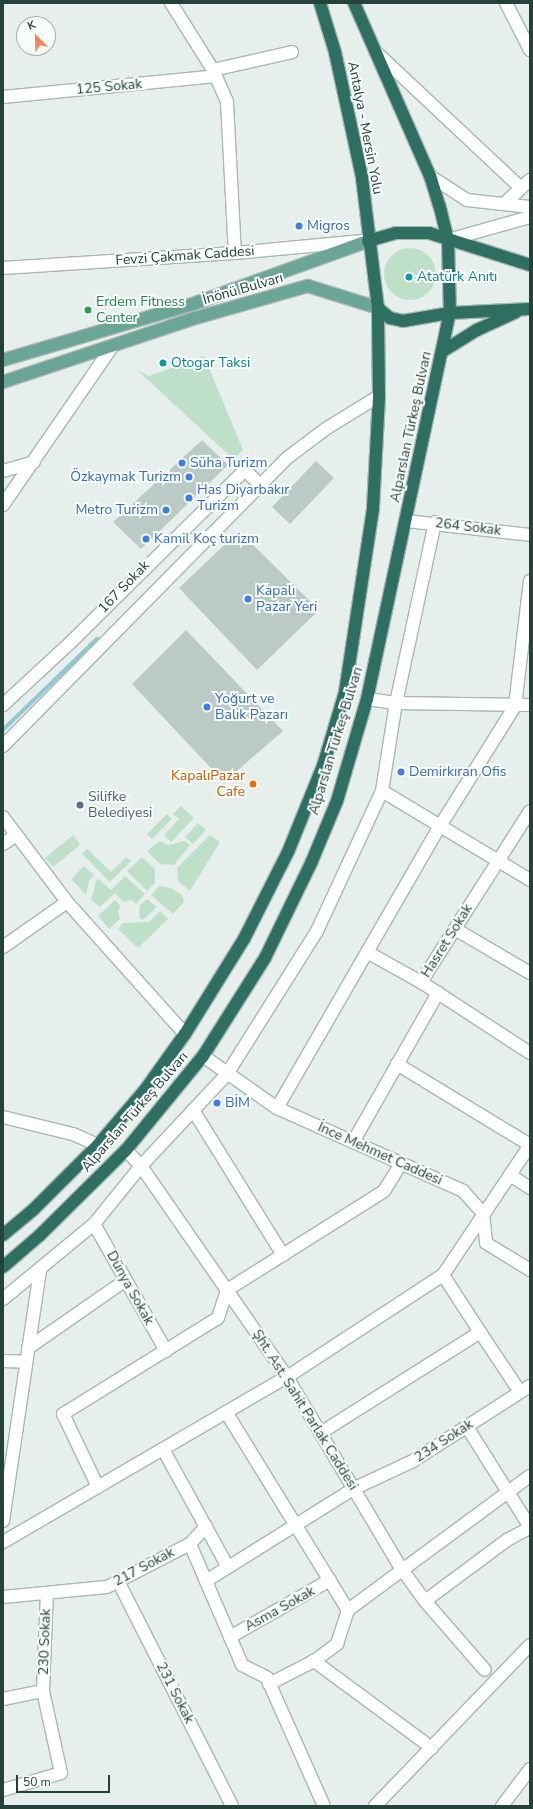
<!DOCTYPE html>
<html>
<head>
<meta charset="utf-8">
<style>
  body { margin:0 }
  #map { position:relative; width:533px; height:1809px; overflow:hidden; background:#e6efeb; font-family:"Nunito Sans",sans-serif }
  div>[style] { position:absolute }
  [style*='--x'] { left:calc(var(--x)*1px); top:calc(var(--y)*1px); width:calc(var(--w)*1px); rotate:calc(var(--a)*1deg) }
  .green>* { inset:0; background:#bfe0c8 }
  .round { border-radius:50% }
  .stream>* { height:3.5px; margin:-1.75px; padding:0 1.75px; transform-origin:1.75px; border-radius:1.75px; background:#8ec9d4 }
  .building>* { inset:0; background:#bbcac4 }
  .roads { filter:drop-shadow(1px 0 #a8b8b2) drop-shadow(-1px 0 #a8b8b2) drop-shadow(0 1px #a8b8b2) drop-shadow(0 -1px #a8b8b2) }
  .street>* { height:12px; margin:-6px; padding:0 6px; transform-origin:6px; border-radius:6px; background:#fff }
  .secondary>* { height:12px; margin:-6px; padding:0 6px; transform-origin:6px; border-radius:6px; background:#fff }
  .primary>* { height:12px; margin:-6px; padding:0 6px; transform-origin:6px; border-radius:6px; background:#6aa596 }
  .highway>* { height:12px; margin:-6px; padding:0 6px; transform-origin:6px; border-radius:6px; background:#2f6f62 }
  .dots>* { width:11px; height:11px; translate:-50% -50%; box-sizing:border-box; border:2px solid #f7fbf9; border-radius:50% }
  span { translate:-50% -50%; white-space:nowrap; text-align:center; line-height:1.15; -webkit-text-stroke:4px #f7fbf9; paint-order:stroke }
  .street-label { font-size:14px; color:#24423a }
  .shop-label { font-size:14px; color:#366cbe }
  .left { translate:0 -50%; text-align:left }
  .right { translate:-100% -50%; text-align:right }
  .culture-label { font-size:14px; color:#0d838f }
  .leisure-label { font-size:14px; color:#27864d }
  .food-label { font-size:14px; color:#c56008 }
  .service-label { font-size:14px; color:#4e5e75 }
  .frame { position:absolute; inset:0; border:4px solid #24423a; pointer-events:none }
  .north { position:absolute; left:16px; top:16px; width:40px; height:40px; box-sizing:border-box; background:#f7fbf9; border:1px solid #a3b1ad; border-radius:50%; rotate:337deg; font-size:11px; font-weight:700; line-height:16px; text-align:center; color:#24423a }
  .north::after { content:''; display:block; margin:auto; width:14px; height:18px; background:#f4845f; clip-path:polygon(50% 0,100% 100%,50% 72%,0 100%) }
  .scale { position:absolute; left:16px; top:1775px; width:94px; height:18px; box-sizing:border-box; border:2px solid #24423a; border-top:0; padding-left:5px; font-size:12px; line-height:14px; white-space:nowrap; color:#24423a; -webkit-text-stroke:3px #f7fbf9; paint-order:stroke }
</style>
</head>
<body>
<div id="map">
  <div class="green">
    <i class="round" style="left:384px;top:248px;width:52px;height:52px"></i>
    <i style="clip-path:polygon(204px 356px,243px 450px,233px 459px,136px 369px,149px 376px)"></i>
    <i style="clip-path:polygon(181px 806px,194px 818px,171px 842px,164px 835px,179px 819px,173px 814px)"></i>
    <i style="clip-path:polygon(167px 814px,172px 819px,152px 839px,147px 834px)"></i>
    <i style="clip-path:polygon(198px 823px,206px 830px,193px 844px,185px 837px)"></i>
    <i style="clip-path:polygon(73px 835px,80px 845px,53px 867px,45px 858px)"></i>
    <i style="clip-path:polygon(210px 835px,220px 842px,190px 891px,178px 881px,177px 868px)"></i>
    <i style="clip-path:polygon(159px 841px,168px 845px,185px 841px,190px 845px,174px 865px,160px 864px,147px 851px)"></i>
    <i style="clip-path:polygon(87px 849px,111px 872px,126px 857px,131px 861px,110px 882px,82px 854px)"></i>
    <i style="clip-path:polygon(142px 857px,155px 869px,155px 883px,147px 891px,127px 871px)"></i>
    <i style="clip-path:polygon(84px 866px,94px 875px,89px 880px,86px 895px,71px 879px)"></i>
    <i style="clip-path:polygon(125px 876px,145px 894px,136px 904px,131px 900px,123px 902px,115px 893px,100px 907px,91px 900px,97px 878px,111px 890px)"></i>
    <i style="clip-path:polygon(159px 886px,171px 888px,182px 895px,184px 902px,173px 914px,151px 895px)"></i>
    <i style="clip-path:polygon(147px 899px,157px 907px,143px 920px,139px 917px,140px 905px)"></i>
    <i style="clip-path:polygon(115px 900px,121px 906px,118px 911px,120px 919px,109px 929px,98px 916px)"></i>
    <i style="clip-path:polygon(160px 911px,168px 919px,138px 948px,118px 929px,123px 923px,149px 922px)"></i>
  </div>
  <div class="stream">
    <i style="--x:3;--y:730;--w:131;--a:-44.1"></i>
  </div>
  <div class="building">
    <i style="clip-path:polygon(202px 440px,228px 465px,141px 549px,113px 522px)"></i>
    <i style="clip-path:polygon(316px 461px,334px 478px,290px 524px,272px 507px)"></i>
    <i style="clip-path:polygon(239px 531px,319px 610px,257px 670px,179px 588px)"></i>
    <i style="clip-path:polygon(186px 630px,283px 731px,224px 782px,132px 684px)"></i>
  </div>
  <div class="roads">
    <div class="street">
      <i style="--x:171;--y:3;--w:79;--a:57.9"></i>
      <i style="--x:213;--y:70;--w:35;--a:66"></i>
      <i style="--x:227;--y:102;--w:151;--a:87"></i>
      <i style="--x:506;--y:3;--w:53;--a:62.9"></i>
      <i style="--x:375;--y:51;--w:200;--a:43.2"></i>
      <i style="--x:213;--y:70;--w:81;--a:-12.8"></i>
      <i style="--x:3;--y:97;--w:214;--a:-5.6"></i>
      <i style="--x:430;--y:176;--w:44;--a:33"></i>
      <i style="--x:467;--y:200;--w:63;--a:6.3"></i>
      <i style="--x:505;--y:203;--w:34;--a:-43"></i>
      <i style="--x:3;--y:268;--w:232;--a:-3.7"></i>
      <i style="--x:235;--y:253;--w:128;--a:-5.4"></i>
      <i style="--x:3;--y:471;--w:32;--a:-16"></i>
      <i style="--x:3;--y:505;--w:192;--a:-55.4"></i>
      <i style="--x:406;--y:521;--w:125;--a:6.4"></i>
      <i style="--x:367;--y:699;--w:29;--a:8"></i>
      <i style="--x:396;--y:703;--w:134;--a:0.9"></i>
      <i style="--x:3;--y:705;--w:91;--a:-42.8"></i>
      <i style="--x:70;--y:643;--w:246;--a:-44.7"></i>
      <i style="--x:245;--y:470;--w:21;--a:45"></i>
      <i style="--x:3;--y:746;--w:404;--a:-45.4"></i>
      <i style="--x:287;--y:458;--w:50;--a:-36.9"></i>
      <i style="--x:327;--y:428;--w:61;--a:-31.6"></i>
      <i style="--x:382;--y:791;--w:173;--a:31"></i>
      <i style="--x:530;--y:811;--w:203;--a:122.5"></i>
      <i style="--x:421;--y:982;--w:130;--a:33.1"></i>
      <i style="--x:3;--y:817;--w:106;--a:53"></i>
      <i style="--x:67;--y:902;--w:177;--a:48.2"></i>
      <i style="--x:3;--y:844;--w:16;--a:-35"></i>
      <i style="--x:455;--y:929;--w:87;--a:30.4"></i>
      <i style="--x:3;--y:947;--w:78;--a:-35.1"></i>
      <i style="--x:367;--y:952;--w:62;--a:29.1"></i>
      <i style="--x:277;--y:1108;--w:326;--a:-60"></i>
      <i style="--x:440;--y:826;--w:142;--a:-58"></i>
      <i style="--x:515;--y:706;--w:126;--a:-83.2"></i>
      <i style="--x:193;--y:1110;--w:171;--a:58.2"></i>
      <i style="--x:3;--y:1117;--w:72;--a:13.7"></i>
      <i style="--x:73;--y:1134;--w:27;--a:24"></i>
      <i style="--x:353;--y:1142;--w:172;--a:-60.3"></i>
      <i style="--x:126;--y:1150;--w:22;--a:47"></i>
      <i style="--x:141;--y:1166;--w:257;--a:55.3"></i>
      <i style="--x:287;--y:1377;--w:222;--a:59.2"></i>
      <i style="--x:401;--y:1568;--w:41;--a:54"></i>
      <i style="--x:425;--y:1601;--w:91;--a:49"></i>
      <i style="--x:510;--y:1175;--w:24;--a:33"></i>
      <i style="--x:94;--y:1224;--w:146;--a:60.4"></i>
      <i style="--x:3;--y:1299;--w:118;--a:-39.5"></i>
      <i style="--x:94;--y:1224;--w:75;--a:-51"></i>
      <i style="--x:141;--y:1166;--w:126;--a:-46.9"></i>
      <i style="--x:227;--y:1074;--w:169;--a:-57.8"></i>
      <i style="--x:317;--y:931;--w:154;--a:-65.1"></i>
      <i style="--x:382;--y:791;--w:89;--a:-81"></i>
      <i style="--x:396;--y:703;--w:185;--a:-77.8"></i>
      <i style="--x:480;--y:1332;--w:72;--a:56.3"></i>
      <i style="--x:28;--y:1348;--w:119;--a:-34.8"></i>
      <i style="--x:3;--y:1361;--w:23;--a:2"></i>
      <i style="--x:226;--y:1412;--w:233;--a:58.4"></i>
      <i style="--x:467;--y:1427;--w:118;--a:57.8"></i>
      <i style="--x:322;--y:1432;--w:187;--a:-32.3"></i>
      <i style="--x:480;--y:1332;--w:68;--a:-123"></i>
      <i style="--x:163;--y:1449;--w:135;--a:61.2"></i>
      <i style="--x:98;--y:1487;--w:81;--a:-115.6"></i>
      <i style="--x:63;--y:1414;--w:182;--a:-31.8"></i>
      <i style="--x:218;--y:1318;--w:29;--a:-72"></i>
      <i style="--x:227;--y:1290;--w:186;--a:-32.2"></i>
      <i style="--x:384;--y:1191;--w:32;--a:-58"></i>
      <i style="--x:3;--y:1521;--w:255;--a:-81.6"></i>
      <i style="--x:3;--y:1542;--w:328;--a:-30.2"></i>
      <i style="--x:287;--y:1377;--w:186;--a:-33.2"></i>
      <i style="--x:443;--y:1275;--w:156;--a:-56.2"></i>
      <i style="--x:530;--y:1145;--w:156;--a:-148.7"></i>
      <i style="--x:190;--y:1544;--w:132;--a:66.7"></i>
      <i style="--x:242;--y:1665;--w:28;--a:27"></i>
      <i style="--x:267;--y:1678;--w:140;--a:66"></i>
      <i style="--x:118;--y:1581;--w:252;--a:63.1"></i>
      <i style="--x:206;--y:1581;--w:176;--a:-32"></i>
      <i style="--x:355;--y:1488;--w:64;--a:-25"></i>
      <i style="--x:413;--y:1461;--w:139;--a:-32.7"></i>
      <i style="--x:3;--y:1597;--w:104;--a:-5.5"></i>
      <i style="--x:107;--y:1587;--w:93;--a:-27.4"></i>
      <i style="--x:190;--y:1544;--w:24;--a:-48"></i>
      <i style="--x:425;--y:1601;--w:102;--a:-36.6"></i>
      <i style="--x:507;--y:1540;--w:26;--a:-28"></i>
      <i style="--x:230;--y:1637;--w:115;--a:-29.7"></i>
      <i style="--x:269;--y:1684;--w:51;--a:-27.1"></i>
      <i style="--x:3;--y:1699;--w:41;--a:-11.3"></i>
      <i style="--x:432;--y:1748;--w:147;--a:-143.6"></i>
      <i style="--x:314;--y:1661;--w:29;--a:-36"></i>
      <i style="--x:337;--y:1644;--w:36;--a:-72"></i>
      <i style="--x:348;--y:1610;--w:226;--a:-36.4"></i>
      <i style="--x:3;--y:1790;--w:60;--a:-16.3"></i>
      <i style="--x:61;--y:1773;--w:84;--a:-102.4"></i>
      <i style="--x:43;--y:1691;--w:98;--a:-87.7"></i>
      <i style="--x:375;--y:1806;--w:223;--a:-46.1"></i>
      <i style="--x:502;--y:1806;--w:46;--a:-52.9"></i>
    </div>
    <div class="secondary">
      <i style="--x:448;--y:240;--w:85;--a:-15.7"></i>
      <i style="--x:203;--y:1056;--w:90;--a:35.1"></i>
      <i style="--x:277;--y:1108;--w:204;--a:24"></i>
      <i style="--x:463;--y:1191;--w:30;--a:48"></i>
      <i style="--x:483;--y:1213;--w:30;--a:84"></i>
      <i style="--x:486;--y:1243;--w:52;--a:31.5"></i>
    </div>
    <div class="primary">
      <i style="--x:3;--y:360;--w:198;--a:-16.4"></i>
      <i style="--x:193;--y:304;--w:186;--a:-19.8"></i>
      <i style="--x:3;--y:382;--w:199;--a:-18.4"></i>
      <i style="--x:192;--y:319;--w:121;--a:-15.9"></i>
      <i style="--x:308;--y:286;--w:73;--a:17.4"></i>
    </div>
    <div class="highway">
      <i style="--x:368;--y:241;--w:29;--a:-16"></i>
      <i style="--x:396;--y:233;--w:33;--a:0"></i>
      <i style="--x:429;--y:233;--w:106;--a:17.6"></i>
      <i style="--x:378;--y:308;--w:16;--a:40"></i>
      <i style="--x:390;--y:318;--w:13;--a:13"></i>
      <i style="--x:403;--y:321;--w:48;--a:-9.7"></i>
      <i style="--x:450;--y:313;--w:80;--a:-2.9"></i>
      <i style="--x:443;--y:351;--w:40;--a:-32"></i>
      <i style="--x:477;--y:330;--w:43;--a:-24.8"></i>
      <i style="--x:3;--y:1235;--w:40;--a:-40"></i>
      <i style="--x:34;--y:1209;--w:91;--a:-45"></i>
      <i style="--x:98;--y:1145;--w:72;--a:-49.5"></i>
      <i style="--x:145;--y:1090;--w:69;--a:-54.5"></i>
      <i style="--x:185;--y:1034;--w:112;--a:-58.2"></i>
      <i style="--x:244;--y:939;--w:97;--a:-63.2"></i>
      <i style="--x:288;--y:852;--w:93;--a:-67.9"></i>
      <i style="--x:323;--y:766;--w:77;--a:-73.4"></i>
      <i style="--x:345;--y:692;--w:186;--a:-81.3"></i>
      <i style="--x:373;--y:508;--w:112;--a:-86.9"></i>
      <i style="--x:379;--y:396;--w:88;--a:-90.7"></i>
      <i style="--x:378;--y:308;--w:132;--a:-97"></i>
      <i style="--x:362;--y:177;--w:128;--a:-102.2"></i>
      <i style="--x:335;--y:52;--w:51;--a:-107"></i>
      <i style="--x:3;--y:1267;--w:49;--a:-40.9"></i>
      <i style="--x:40;--y:1235;--w:121;--a:-44.7"></i>
      <i style="--x:126;--y:1150;--w:122;--a:-50.7"></i>
      <i style="--x:203;--y:1056;--w:116;--a:-57.7"></i>
      <i style="--x:265;--y:958;--w:108;--a:-64.1"></i>
      <i style="--x:312;--y:861;--w:65;--a:-67.4"></i>
      <i style="--x:337;--y:801;--w:106;--a:-73.6"></i>
      <i style="--x:367;--y:699;--w:395;--a:-77.9"></i>
      <i style="--x:450;--y:313;--w:73;--a:-91.6"></i>
      <i style="--x:448;--y:240;--w:36;--a:-104"></i>
      <i style="--x:439;--y:205;--w:30;--a:-107"></i>
      <i style="--x:430;--y:176;--w:189;--a:-113.7"></i>
    </div>
  </div>
  <div class="dots">
    <i style="left:299px;top:226px;background:#3f7fe0"></i>
    <i style="left:409px;top:277px;background:#0f9aa8"></i>
    <i style="left:88px;top:310px;background:#2e9e5b"></i>
    <i style="left:163px;top:363px;background:#0f9aa8"></i>
    <i style="left:182px;top:463px;background:#3f7fe0"></i>
    <i style="left:189px;top:477px;background:#3f7fe0"></i>
    <i style="left:189px;top:498px;background:#3f7fe0"></i>
    <i style="left:166px;top:510px;background:#3f7fe0"></i>
    <i style="left:146px;top:539px;background:#3f7fe0"></i>
    <i style="left:248px;top:599px;background:#3f7fe0"></i>
    <i style="left:207px;top:707px;background:#3f7fe0"></i>
    <i style="left:401px;top:772px;background:#3f7fe0"></i>
    <i style="left:253px;top:784px;background:#e8710a"></i>
    <i style="left:80px;top:805px;background:#5c6f8a"></i>
    <i style="left:217px;top:1103px;background:#3f7fe0"></i>
  </div>
  <div class="street-label">
    <span style="left:109px;top:87px;rotate:-5deg">125 Sokak</span>
    <span style="left:365px;top:128px;rotate:79deg">Antalya - Mersin Yolu</span>
    <span style="left:185px;top:256px;rotate:-4deg">Fevzi Çakmak Caddesi</span>
    <span style="left:243px;top:289px;rotate:-16deg">İnönü Bulvarı</span>
    <span style="left:411px;top:427px;rotate:-78deg">Alparslan Türkeş Bulvarı</span>
    <span style="left:468px;top:527px;rotate:7deg">264 Sokak</span>
    <span style="left:124px;top:587px;rotate:-46deg">167 Sokak</span>
    <span style="left:336px;top:741px;rotate:-73deg">Alparslan Türkeş Bulvarı</span>
    <span style="left:447px;top:941px;rotate:-58deg">Hasret Sokak</span>
    <span style="left:135px;top:1112px;rotate:-49deg">Alparslan Türkeş Bulvarı</span>
    <span style="left:380px;top:1154px;rotate:24deg">İnce Mehmet Caddesi</span>
    <span style="left:130px;top:1288px;rotate:61deg">Dünya Sokak</span>
    <span style="left:305px;top:1410px;rotate:58deg">Şht. Ast. Sahit Parlak Caddesi</span>
    <span style="left:444px;top:1441px;rotate:-33deg">234 Sokak</span>
    <span style="left:144px;top:1567px;rotate:-28deg">217 Sokak</span>
    <span style="left:280px;top:1609px;rotate:-29deg">Asma Sokak</span>
    <span style="left:45px;top:1642px;rotate:-88deg">230 Sokak</span>
    <span style="left:175px;top:1693px;rotate:63deg">231 Sokak</span>
  </div>
  <div class="shop-label">
    <span class="left" style="left:307px;top:226px">Migros</span>
    <span class="left" style="left:190px;top:463px">Süha Turizm</span>
    <span class="right" style="left:181px;top:477px">Özkaymak Turizm</span>
    <span class="left" style="left:197px;top:498px">Has Diyarbakır<br>Turizm</span>
    <span class="right" style="left:158px;top:510px">Metro Turizm</span>
    <span class="left" style="left:154px;top:539px">Kamil Koç turizm</span>
    <span class="left" style="left:256px;top:599px">Kapalı<br>Pazar Yeri</span>
    <span class="left" style="left:215px;top:707px">Yoğurt ve<br>Balık Pazarı</span>
    <span class="left" style="left:409px;top:772px">Demirkıran Ofis</span>
    <span class="left" style="left:225px;top:1103px">BİM</span>
  </div>
  <div class="culture-label">
    <span class="left" style="left:417px;top:277px">Atatürk Anıtı</span>
    <span class="left" style="left:171px;top:363px">Otogar Taksi</span>
  </div>
  <div class="leisure-label">
    <span class="left" style="left:96px;top:310px">Erdem Fitness<br>Center</span>
  </div>
  <div class="food-label">
    <span class="right" style="left:245px;top:784px">KapalıPazar<br>Cafe</span>
  </div>
  <div class="service-label">
    <span class="left" style="left:88px;top:805px">Silifke<br>Belediyesi</span>
  </div>
  <div class="frame"></div>
  <div class="north">K</div>
  <div class="scale">50 m</div>
</div>
</body>
</html>
